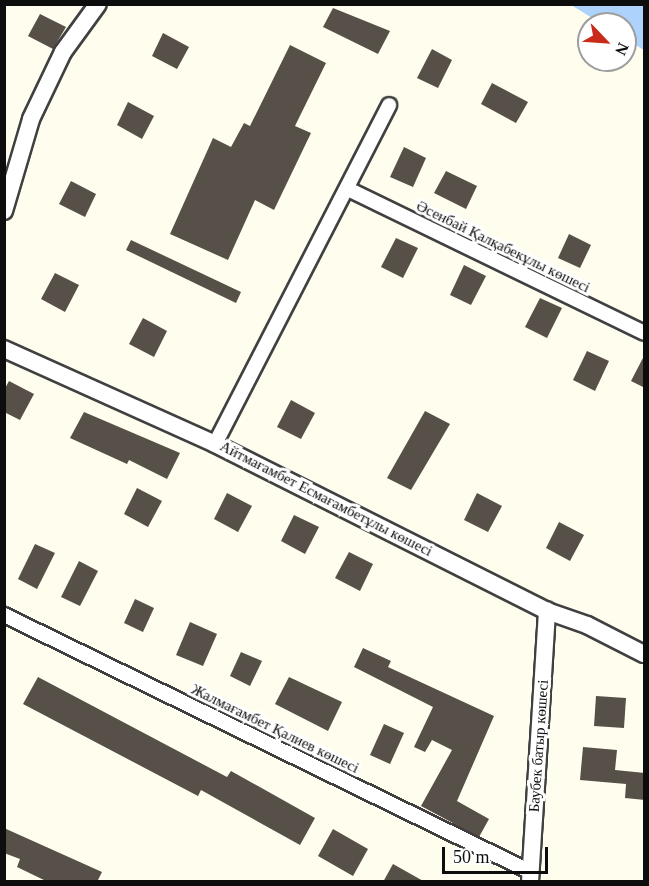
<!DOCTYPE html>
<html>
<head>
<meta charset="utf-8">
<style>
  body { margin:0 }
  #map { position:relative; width:649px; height:886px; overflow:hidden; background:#fffeee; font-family:"Times New Roman",serif }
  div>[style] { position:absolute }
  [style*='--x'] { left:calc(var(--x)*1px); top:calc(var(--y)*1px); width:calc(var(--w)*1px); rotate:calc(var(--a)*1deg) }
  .water>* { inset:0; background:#add3fc }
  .building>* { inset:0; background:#575049 }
  .roads { filter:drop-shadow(2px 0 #404040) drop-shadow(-2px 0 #404040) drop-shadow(0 2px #404040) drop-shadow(0 -2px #404040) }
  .minor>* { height:14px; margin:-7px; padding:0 7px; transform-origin:7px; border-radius:7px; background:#fff }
  .tertiary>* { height:16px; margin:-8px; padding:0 8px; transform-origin:8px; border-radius:8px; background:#fff }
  span { translate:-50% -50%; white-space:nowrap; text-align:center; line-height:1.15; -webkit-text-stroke:6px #fff; paint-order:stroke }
  .street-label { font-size:15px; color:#0d0d0d }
  .frame { position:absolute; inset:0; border:6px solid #0d0d0d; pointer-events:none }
  .north { position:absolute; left:577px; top:12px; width:60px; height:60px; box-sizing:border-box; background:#fff; border:2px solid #9e9e9e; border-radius:50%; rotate:115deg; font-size:16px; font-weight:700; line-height:24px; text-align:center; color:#0d0d0d }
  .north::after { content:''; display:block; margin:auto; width:21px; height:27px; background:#ca2a19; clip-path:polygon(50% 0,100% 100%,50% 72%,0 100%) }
  .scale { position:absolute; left:442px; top:847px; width:106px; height:27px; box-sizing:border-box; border:3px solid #0d0d0d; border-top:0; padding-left:8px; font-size:18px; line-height:21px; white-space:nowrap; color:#0d0d0d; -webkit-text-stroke:4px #fff; paint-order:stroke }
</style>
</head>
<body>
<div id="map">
  <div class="water">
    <i style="clip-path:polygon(571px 5px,644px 5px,644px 50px,625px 39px,625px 24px,602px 24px)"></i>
  </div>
  <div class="building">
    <i style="clip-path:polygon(333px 8px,390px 31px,378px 54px,323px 27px)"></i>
    <i style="clip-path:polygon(40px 14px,66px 27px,53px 49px,28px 36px)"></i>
    <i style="clip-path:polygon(163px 33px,189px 47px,177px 69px,152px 56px)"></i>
    <i style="clip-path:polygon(290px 45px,326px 63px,295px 126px,311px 133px,274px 210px,255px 200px,228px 260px,170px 234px,213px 138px,231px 147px,244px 123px,250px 126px)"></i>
    <i style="clip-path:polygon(432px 49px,452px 60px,438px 88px,417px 78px)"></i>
    <i style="clip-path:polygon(492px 83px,528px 102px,516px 123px,481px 104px)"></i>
    <i style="clip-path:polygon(128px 102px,154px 116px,142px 139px,117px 125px)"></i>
    <i style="clip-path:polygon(404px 147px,426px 158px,413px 187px,390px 177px)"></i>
    <i style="clip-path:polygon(446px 171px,477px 186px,466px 209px,434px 193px)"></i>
    <i style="clip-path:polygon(71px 181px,96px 194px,85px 217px,59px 204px)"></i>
    <i style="clip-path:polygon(569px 234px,591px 245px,580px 268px,558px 258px)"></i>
    <i style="clip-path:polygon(396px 238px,418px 248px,403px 278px,381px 267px)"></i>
    <i style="clip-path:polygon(131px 240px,241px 292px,236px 303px,126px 250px)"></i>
    <i style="clip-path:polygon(464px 265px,486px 276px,471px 305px,450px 295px)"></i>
    <i style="clip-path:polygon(55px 273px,79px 285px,65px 312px,41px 299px)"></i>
    <i style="clip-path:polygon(540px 298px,562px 308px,547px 338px,525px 327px)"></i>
    <i style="clip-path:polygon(143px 318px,167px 331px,154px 357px,129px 344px)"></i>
    <i style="clip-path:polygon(587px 351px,609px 361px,595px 391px,573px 380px)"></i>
    <i style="clip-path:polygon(645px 354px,645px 388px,631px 381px)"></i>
    <i style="clip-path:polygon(9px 381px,34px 394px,20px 420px,4px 412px,4px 390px)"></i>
    <i style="clip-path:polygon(291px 400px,315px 413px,301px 439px,277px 427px)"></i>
    <i style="clip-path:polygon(425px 411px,450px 424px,411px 490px,387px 478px)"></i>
    <i style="clip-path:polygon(84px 412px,180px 453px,167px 479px,129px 460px,127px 464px,70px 438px)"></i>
    <i style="clip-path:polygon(137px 488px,162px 501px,148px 527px,124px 514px)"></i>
    <i style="clip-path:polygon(227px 493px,252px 506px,238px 532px,214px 519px)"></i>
    <i style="clip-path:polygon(477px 493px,502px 506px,488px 532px,464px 520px)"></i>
    <i style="clip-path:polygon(294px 515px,319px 527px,305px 554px,281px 541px)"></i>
    <i style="clip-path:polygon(559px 522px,584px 535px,570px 561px,546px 548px)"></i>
    <i style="clip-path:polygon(35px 544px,55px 553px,37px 589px,18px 579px)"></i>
    <i style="clip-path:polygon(349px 552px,373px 564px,360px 591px,335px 578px)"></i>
    <i style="clip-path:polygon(79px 561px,98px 571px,80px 606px,61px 597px)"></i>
    <i style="clip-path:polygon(135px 599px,154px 608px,143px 632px,124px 623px)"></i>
    <i style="clip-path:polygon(190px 622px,217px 634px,203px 666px,176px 655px)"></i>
    <i style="clip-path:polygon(363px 648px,391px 661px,388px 667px,494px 716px,457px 801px,489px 819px,479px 837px,421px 806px,452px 750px,432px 740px,425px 752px,414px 747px,433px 707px,354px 667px)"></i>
    <i style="clip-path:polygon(241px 652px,262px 661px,250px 686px,230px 676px)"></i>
    <i style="clip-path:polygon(38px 677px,227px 777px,231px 771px,315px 818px,300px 845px,201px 790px,198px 796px,23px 704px)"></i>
    <i style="clip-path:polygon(289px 677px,342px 702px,328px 731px,275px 704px)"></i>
    <i style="clip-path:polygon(596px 696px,626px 698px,624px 728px,594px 726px)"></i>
    <i style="clip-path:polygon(384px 724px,404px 733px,390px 764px,370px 755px)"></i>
    <i style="clip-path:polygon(583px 747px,617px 750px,615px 770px,645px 773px,645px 800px,625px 798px,626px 784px,580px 780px)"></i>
    <i style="clip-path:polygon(4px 828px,102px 872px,97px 882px,48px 882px,17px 867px,20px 859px,4px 853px)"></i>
    <i style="clip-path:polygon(333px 829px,368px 849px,353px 876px,318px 856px)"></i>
    <i style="clip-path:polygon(393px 864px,425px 882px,383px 882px)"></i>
  </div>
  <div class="roads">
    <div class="minor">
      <i style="--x:348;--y:189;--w:329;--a:25.9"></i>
      <i style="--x:215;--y:444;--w:381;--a:-62.8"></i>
      <i style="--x:4;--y:615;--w:586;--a:26"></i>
    </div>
    <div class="tertiary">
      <i style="--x:4;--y:211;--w:96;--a:-73.6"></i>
      <i style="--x:31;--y:119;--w:74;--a:-64.5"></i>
      <i style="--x:63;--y:52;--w:59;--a:-53.9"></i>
      <i style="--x:4;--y:349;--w:231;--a:24.2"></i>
      <i style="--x:215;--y:444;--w:372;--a:26.7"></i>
      <i style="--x:547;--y:611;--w:42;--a:19.3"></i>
      <i style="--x:587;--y:625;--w:64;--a:27"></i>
      <i style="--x:530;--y:882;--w:272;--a:-86.4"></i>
    </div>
  </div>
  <div class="street-label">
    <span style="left:503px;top:247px;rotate:26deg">Әсенбай Қалқабекұлы көшесі</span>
    <span style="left:326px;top:499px;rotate:27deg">Айтмағамбет Есмағамбетұлы көшесі</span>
    <span style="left:275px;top:729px;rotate:26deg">Жалмағамбет Қалиев көшесі</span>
    <span style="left:539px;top:746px;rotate:-86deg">Баубек батыр көшесі</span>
  </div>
  <div class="frame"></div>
  <div class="north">N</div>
  <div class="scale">50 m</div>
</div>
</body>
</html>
